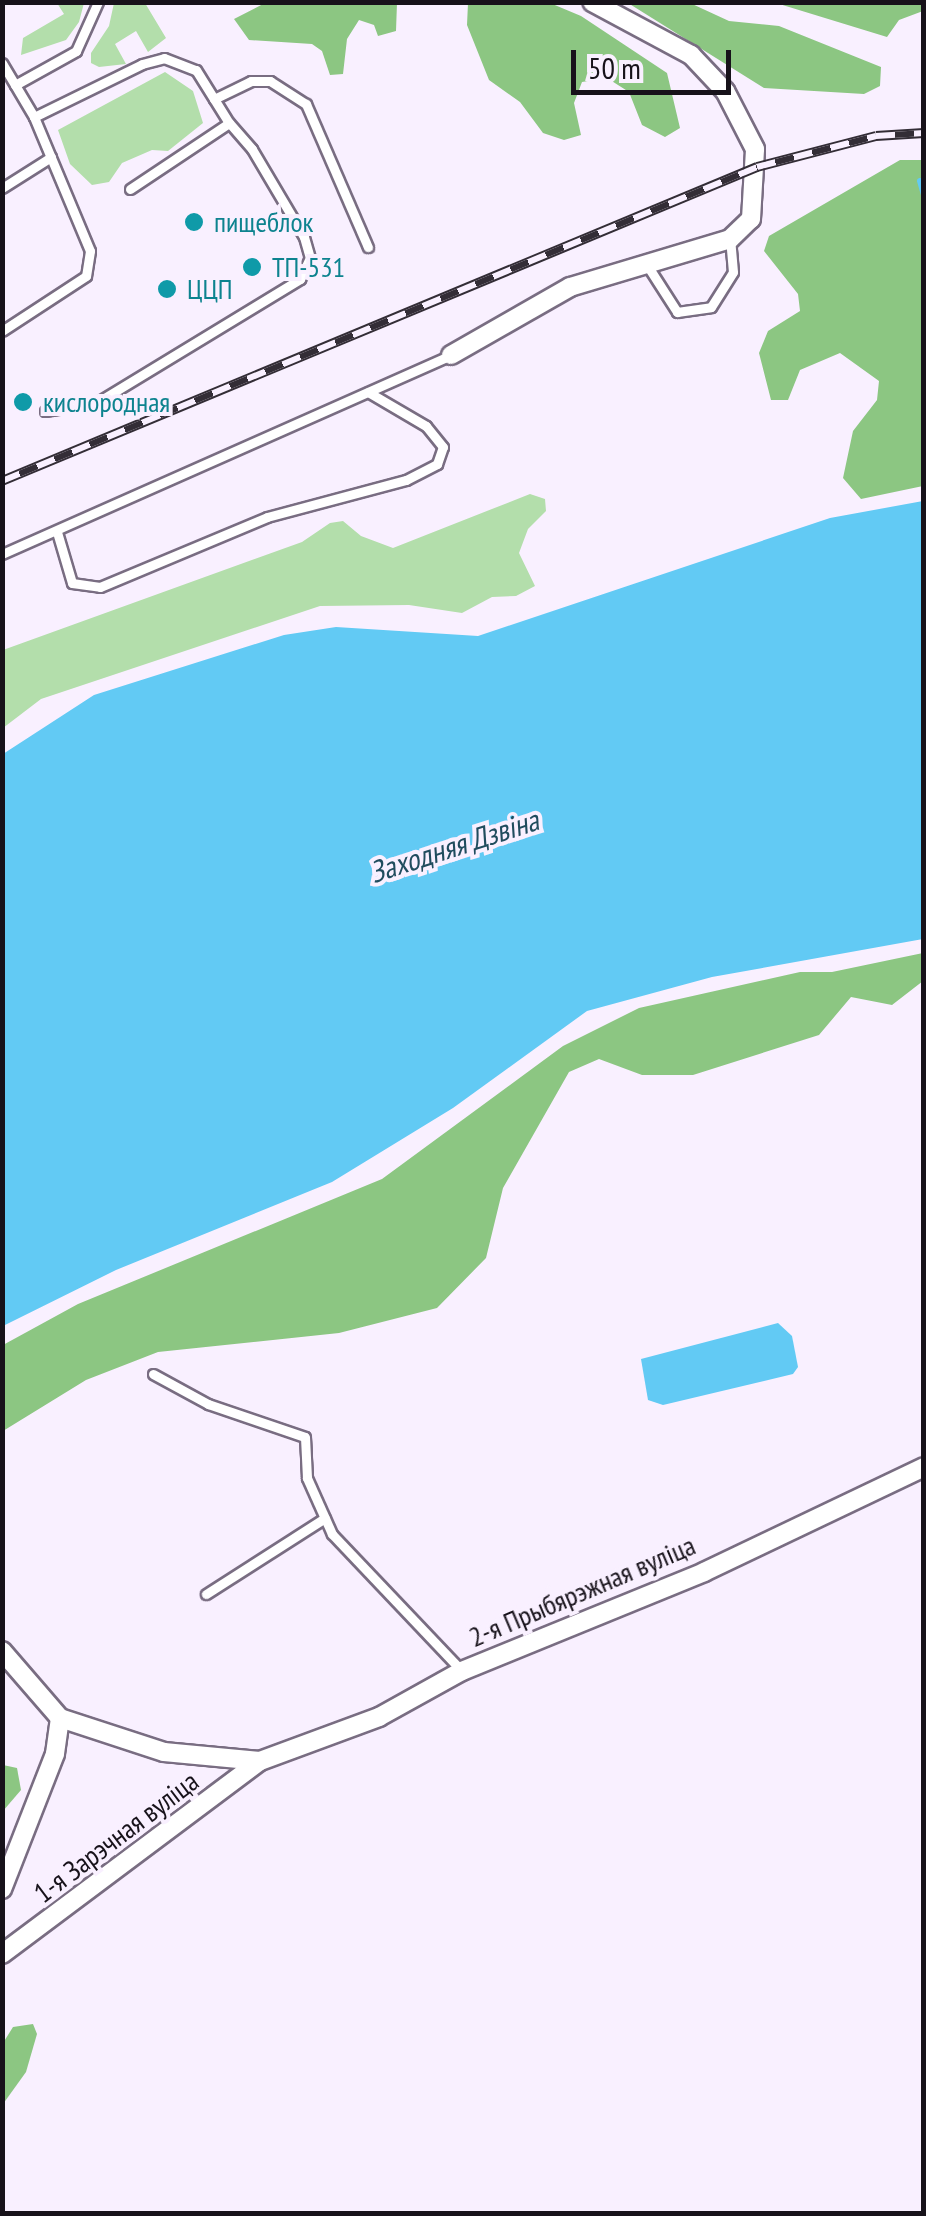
<!DOCTYPE html>
<html>
<head>
<meta charset="utf-8">
<style>
  body { margin:0 }
  #map { position:relative; width:926px; height:2216px; overflow:hidden; background:#f9f0ff; font-family:"PT Sans Narrow",sans-serif }
  div>[style] { position:absolute }
  [style*='--x'] { left:calc(var(--x)*1px); top:calc(var(--y)*1px); width:calc(var(--w)*1px); rotate:calc(var(--a)*1deg) }
  .green>* { inset:0; background:#b3deab }
  .forest>* { inset:0; background:#8cc682 }
  .water>* { inset:0; background:#62caf4 }
  .stream>* { height:6px; margin:-3px; padding:0 3px; transform-origin:3px; border-radius:3px; background:#62caf4 }
  .roads { filter:drop-shadow(2px 0 #796d82) drop-shadow(-2px 0 #796d82) drop-shadow(0 2px #796d82) drop-shadow(0 -2px #796d82) }
  .lane>* { height:9px; margin:-4.5px; padding:0 4.5px; transform-origin:4.5px; border-radius:4.5px; background:#fff }
  .street>* { height:18px; margin:-9px; padding:0 9px; transform-origin:9px; border-radius:9px; background:#fff }
  .rail>* { height:10px; margin-top:-5px; transform-origin:0; background:repeating-linear-gradient(90deg,#f9f0ff 0 19px,#332d36 0 38px); box-sizing:border-box; border-block:2px solid #332d36 }
  .dots>* { width:28px; height:28px; translate:-50% -50%; box-sizing:border-box; border:5px solid #f9f0ff; border-radius:50% }
  span { translate:-50% -50%; white-space:nowrap; text-align:center; line-height:1.15; -webkit-text-stroke:8px #f9f0ff; paint-order:stroke }
  .culture-label { font-size:28px; color:#0d838f }
  .left { translate:0 -50%; text-align:left }
  .street-label { font-size:28px; color:#17121a }
  .water-label { font-size:30px; color:#204c5e; font-style:italic }
  .frame { position:absolute; inset:0; border:5px solid #17121a; pointer-events:none }
  .scale { position:absolute; left:571px; top:50px; width:160px; height:45px; box-sizing:border-box; border:5px solid #17121a; border-top:0; padding-left:12px; font-size:30px; line-height:35px; white-space:nowrap; color:#17121a; -webkit-text-stroke:8px #f9f0ff; paint-order:stroke }
</style>
</head>
<body>
<div id="map">
  <div class="green">
    <i style="clip-path:polygon(57px 3px,84px 3px,79px 22px,66px 40px,21px 55px,23px 38px,64px 14px)"></i>
    <i style="clip-path:polygon(114px 3px,145px 3px,166px 38px,148px 52px,136px 31px,115px 44px,126px 64px,99px 67px,91px 63px,91px 53px,109px 26px)"></i>
    <i style="clip-path:polygon(165px 72px,193px 91px,203px 123px,168px 151px,152px 150px,122px 163px,109px 182px,92px 185px,70px 164px,58px 130px)"></i>
    <i style="clip-path:polygon(530px 494px,545px 499px,546px 511px,528px 529px,519px 553px,535px 586px,516px 596px,492px 597px,462px 613px,409px 605px,320px 606px,41px 699px,3px 728px,3px 650px,302px 542px,330px 523px,343px 521px,361px 536px,393px 548px)"></i>
  </div>
  <div class="forest">
    <i style="clip-path:polygon(265px 3px,397px 3px,396px 31px,378px 36px,374px 25px,359px 20px,347px 39px,343px 74px,330px 75px,322px 51px,312px 44px,249px 40px,234px 19px)"></i>
    <i style="clip-path:polygon(468px 3px,550px 3px,581px 16px,667px 73px,680px 128px,665px 137px,642px 125px,629px 92px,607px 78px,582px 82px,574px 103px,581px 135px,564px 140px,543px 133px,520px 102px,489px 80px,467px 25px)"></i>
    <i style="clip-path:polygon(628px 3px,690px 3px,729px 21px,779px 26px,881px 67px,880px 86px,864px 94px,764px 88px)"></i>
    <i style="clip-path:polygon(776px 3px,923px 3px,923px 11px,899px 20px,887px 37px)"></i>
    <i style="clip-path:polygon(900px 160px,923px 160px,923px 486px,861px 499px,843px 478px,853px 431px,877px 400px,879px 381px,840px 353px,800px 370px,788px 400px,771px 400px,759px 353px,768px 331px,800px 311px,798px 294px,764px 251px,769px 236px)"></i>
    <i style="clip-path:polygon(923px 953px,923px 981px,892px 1005px,851px 997px,819px 1035px,693px 1075px,642px 1075px,599px 1059px,569px 1072px,503px 1188px,486px 1258px,437px 1308px,339px 1333px,158px 1352px,86px 1380px,3px 1431px,3px 1345px,78px 1304px,382px 1179px,563px 1046px,639px 1008px,800px 972px,832px 972px)"></i>
    <i style="clip-path:polygon(3px 1765px,17px 1768px,21px 1790px,3px 1811px)"></i>
    <i style="clip-path:polygon(33px 2024px,37px 2034px,26px 2072px,3px 2104px,3px 2043px,13px 2027px)"></i>
  </div>
  <div class="water">
    <i style="clip-path:polygon(923px 501px,923px 939px,712px 977px,587px 1011px,453px 1108px,332px 1182px,116px 1270px,3px 1326px,3px 754px,94px 695px,284px 635px,336px 627px,478px 636px,830px 518px)"></i>
    <i style="clip-path:polygon(778px 1323px,792px 1336px,798px 1367px,793px 1374px,663px 1405px,648px 1400px,641px 1359px)"></i>
  </div>
  <div class="stream">
    <i style="--x:920;--y:181;--w:15;--a:74"></i>
  </div>
  <div class="roads">
    <div class="lane">
      <i style="--x:2;--y:63;--w:63;--a:59.3"></i>
      <i style="--x:34;--y:117;--w:145;--a:67.3"></i>
      <i style="--x:90;--y:251;--w:25;--a:99"></i>
      <i style="--x:86;--y:276;--w:100;--a:146.8"></i>
      <i style="--x:15;--y:85;--w:70;--a:-29.1"></i>
      <i style="--x:76;--y:51;--w:54;--a:-65.8"></i>
      <i style="--x:214;--y:99;--w:41;--a:-25.9"></i>
      <i style="--x:251;--y:81;--w:19;--a:0"></i>
      <i style="--x:270;--y:81;--w:43;--a:32.6"></i>
      <i style="--x:306;--y:104;--w:156;--a:66.6"></i>
      <i style="--x:34;--y:117;--w:120;--a:-26.1"></i>
      <i style="--x:142;--y:64;--w:23;--a:-15"></i>
      <i style="--x:164;--y:58;--w:34;--a:21"></i>
      <i style="--x:196;--y:70;--w:62;--a:58.1"></i>
      <i style="--x:229;--y:123;--w:119;--a:146.3"></i>
      <i style="--x:2;--y:188;--w:58;--a:-32.3"></i>
      <i style="--x:647;--y:265;--w:56;--a:57.4"></i>
      <i style="--x:677;--y:312;--w:34;--a:-8"></i>
      <i style="--x:711;--y:307;--w:41;--a:-57.8"></i>
      <i style="--x:733;--y:272;--w:33;--a:-95"></i>
      <i style="--x:45;--y:411;--w:52;--a:-8.9"></i>
      <i style="--x:96;--y:403;--w:239;--a:-31.3"></i>
      <i style="--x:300;--y:279;--w:23;--a:-65"></i>
      <i style="--x:310;--y:258;--w:22;--a:-106"></i>
      <i style="--x:304;--y:237;--w:102;--a:-120.6"></i>
      <i style="--x:252;--y:149;--w:35;--a:-131"></i>
      <i style="--x:57;--y:532;--w:53;--a:73.6"></i>
      <i style="--x:72;--y:583;--w:28;--a:8"></i>
      <i style="--x:100;--y:587;--w:181;--a:-22.7"></i>
      <i style="--x:267;--y:517;--w:144;--a:-14.9"></i>
      <i style="--x:406;--y:480;--w:35;--a:-27"></i>
      <i style="--x:437;--y:464;--w:18;--a:-71"></i>
      <i style="--x:443;--y:447;--w:27;--a:-129"></i>
      <i style="--x:426;--y:426;--w:67;--a:-149.6"></i>
      <i style="--x:2;--y:554;--w:491;--a:-23.9"></i>
      <i style="--x:153;--y:1374;--w:63;--a:28.6"></i>
      <i style="--x:208;--y:1404;--w:102;--a:18.8"></i>
      <i style="--x:305;--y:1437;--w:41;--a:87.2"></i>
      <i style="--x:307;--y:1478;--w:61;--a:65.9"></i>
      <i style="--x:332;--y:1534;--w:189;--a:46.5"></i>
      <i style="--x:206;--y:1594;--w:141;--a:-32.6"></i>
    </div>
    <div class="street">
      <i style="--x:451;--y:355;--w:137;--a:-29.7"></i>
      <i style="--x:570;--y:287;--w:167;--a:-16.7"></i>
      <i style="--x:730;--y:239;--w:29;--a:-44"></i>
      <i style="--x:751;--y:219;--w:70;--a:-86.7"></i>
      <i style="--x:755;--y:149;--w:65;--a:-117.3"></i>
      <i style="--x:725;--y:91;--w:50;--a:-133.4"></i>
      <i style="--x:691;--y:55;--w:112;--a:-151.8"></i>
      <i style="--x:2;--y:1651;--w:89;--a:49.1"></i>
      <i style="--x:60;--y:1718;--w:36;--a:98"></i>
      <i style="--x:55;--y:1754;--w:145;--a:111.4"></i>
      <i style="--x:60;--y:1718;--w:109;--a:18.1"></i>
      <i style="--x:164;--y:1752;--w:96;--a:5.4"></i>
      <i style="--x:2;--y:1954;--w:322;--a:-36.8"></i>
      <i style="--x:260;--y:1761;--w:127;--a:-20.3"></i>
      <i style="--x:379;--y:1717;--w:95;--a:-29"></i>
      <i style="--x:462;--y:1671;--w:261;--a:-22.2"></i>
      <i style="--x:704;--y:1572;--w:244;--a:-25.5"></i>
    </div>
  </div>
  <div class="rail">
    <i style="--x:2;--y:481;--w:818;--a:-22.58"></i>
    <i style="--x:757;--y:167;--w:123;--a:-14.6"></i>
    <i style="--x:876;--y:136;--w:48;--a:-3.6"></i>
  </div>
  <div class="dots">
    <i style="left:194px;top:222px;background:#0f9aa8"></i>
    <i style="left:252px;top:267px;background:#0f9aa8"></i>
    <i style="left:167px;top:289px;background:#0f9aa8"></i>
    <i style="left:23px;top:402px;background:#0f9aa8"></i>
  </div>
  <div class="culture-label">
    <span class="left" style="left:214px;top:222px">пищеблок</span>
    <span class="left" style="left:272px;top:267px">ТП-531</span>
    <span class="left" style="left:187px;top:289px">ЦЦП</span>
    <span class="left" style="left:43px;top:402px">кислородная</span>
  </div>
  <div class="street-label">
    <span style="left:582px;top:1591px;rotate:-23deg">2-я Прыбярэжная вуліца</span>
    <span style="left:116px;top:1837px;rotate:-37deg">1-я Зарэчная вуліца</span>
  </div>
  <div class="water-label">
    <span style="left:454px;top:846px;rotate:-18deg">Заходняя Дзвіна</span>
  </div>
  <div class="frame"></div>
  <div class="scale">50 m</div>
</div>
</body>
</html>
